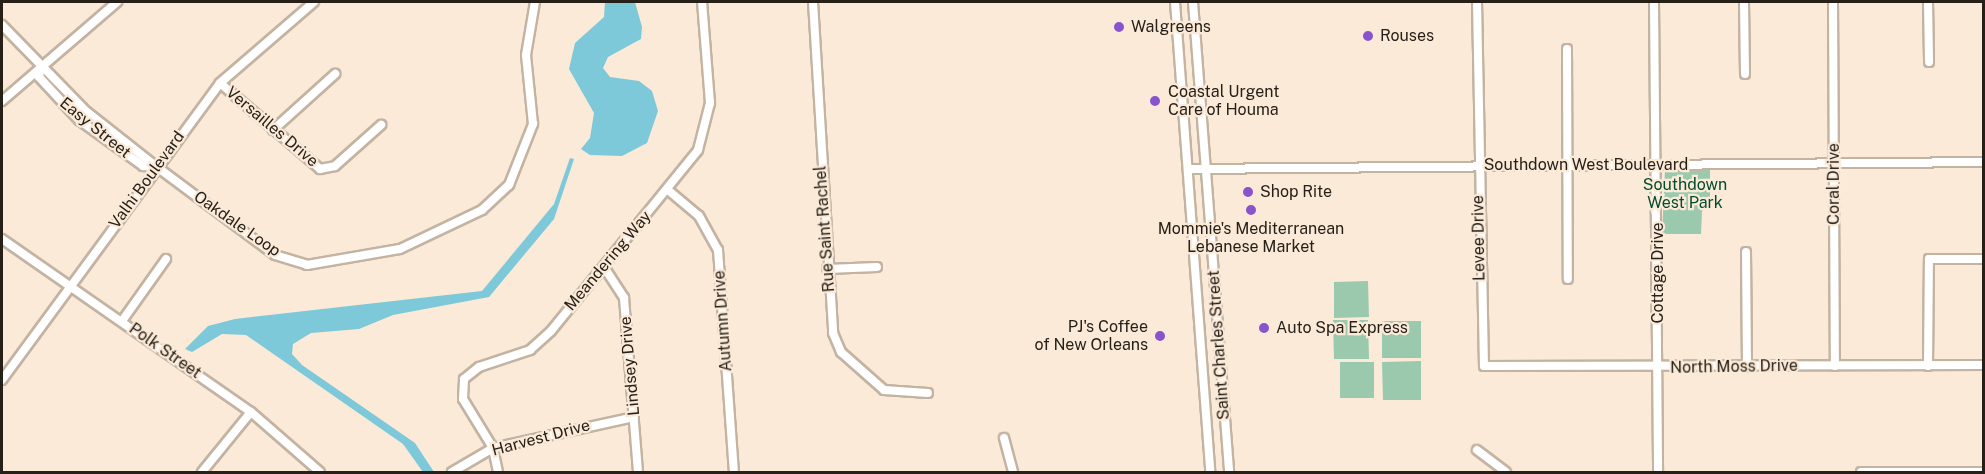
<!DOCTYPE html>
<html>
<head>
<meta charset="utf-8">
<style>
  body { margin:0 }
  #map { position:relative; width:1985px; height:474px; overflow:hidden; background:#fbead8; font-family:"Public Sans",sans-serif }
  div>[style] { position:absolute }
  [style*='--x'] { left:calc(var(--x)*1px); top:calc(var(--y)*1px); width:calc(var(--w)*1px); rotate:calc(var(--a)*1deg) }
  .green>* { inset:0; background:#9ac9ad }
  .water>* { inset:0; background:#7dc8d9 }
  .roads { filter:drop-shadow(2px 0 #c3b3a2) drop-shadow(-2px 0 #c3b3a2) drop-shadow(0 2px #c3b3a2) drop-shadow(0 -2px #c3b3a2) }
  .minor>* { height:8px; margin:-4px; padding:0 4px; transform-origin:4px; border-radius:4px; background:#fff }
  .dots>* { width:16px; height:16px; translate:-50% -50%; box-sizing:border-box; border:3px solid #fbead8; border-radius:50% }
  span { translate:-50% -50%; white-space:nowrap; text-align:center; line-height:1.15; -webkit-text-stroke:4.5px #fbead8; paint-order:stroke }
  .poi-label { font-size:16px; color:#262019 }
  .left { translate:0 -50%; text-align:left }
  .right { translate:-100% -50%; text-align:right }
  .street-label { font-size:16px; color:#262019 }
  .park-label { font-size:16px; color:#004c2c }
  .frame { position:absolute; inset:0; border:3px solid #262019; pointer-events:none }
</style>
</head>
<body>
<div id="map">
  <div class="green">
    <i style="clip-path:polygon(1710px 169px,1710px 205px,1702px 211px,1701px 234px,1662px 234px,1665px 170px)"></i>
    <i style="clip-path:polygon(1368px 281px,1369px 317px,1334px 318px,1334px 282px)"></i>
    <i style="clip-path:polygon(1333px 320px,1368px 320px,1369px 359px,1334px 359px)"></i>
    <i style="clip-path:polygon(1382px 321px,1421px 321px,1421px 358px,1382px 358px)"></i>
    <i style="clip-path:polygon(1421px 361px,1421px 400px,1383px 400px,1382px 362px)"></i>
    <i style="clip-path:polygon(1340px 362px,1374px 362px,1374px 398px,1340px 398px)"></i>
  </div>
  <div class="water">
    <i style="clip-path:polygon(605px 2px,635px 2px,642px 27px,641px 39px,608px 57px,603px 68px,610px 77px,639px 81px,652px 91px,658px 111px,647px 143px,622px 156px,590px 155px,581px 149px,590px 138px,594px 113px,569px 69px,575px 43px,604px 17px)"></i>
    <i style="clip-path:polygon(570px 158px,574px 159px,554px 219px,489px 297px,393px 315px,359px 329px,311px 333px,293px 344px,292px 354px,302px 365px,415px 443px,434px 472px,423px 472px,403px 444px,246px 335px,222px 334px,192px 352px,185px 349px,208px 326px,235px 319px,482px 291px,554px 204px)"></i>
  </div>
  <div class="roads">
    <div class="minor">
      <i style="--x:813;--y:2;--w:332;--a:86.5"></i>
      <i style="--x:833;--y:333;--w:21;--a:67"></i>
      <i style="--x:841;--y:352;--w:57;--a:41.5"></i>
      <i style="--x:884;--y:390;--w:44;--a:3.9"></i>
      <i style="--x:1175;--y:2;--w:471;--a:85.7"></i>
      <i style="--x:1193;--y:2;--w:471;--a:85.6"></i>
      <i style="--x:1477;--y:2;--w:364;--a:88.9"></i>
      <i style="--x:1484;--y:366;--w:500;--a:-0.11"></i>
      <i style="--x:1654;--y:2;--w:470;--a:89.5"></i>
      <i style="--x:1744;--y:2;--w:72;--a:89.2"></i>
      <i style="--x:1833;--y:2;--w:364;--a:89.7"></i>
      <i style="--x:1928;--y:2;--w:60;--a:89"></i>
      <i style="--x:2;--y:25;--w:122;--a:45.7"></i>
      <i style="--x:87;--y:112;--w:89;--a:38.2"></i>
      <i style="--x:157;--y:167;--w:147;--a:36.7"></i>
      <i style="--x:275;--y:255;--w:34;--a:17"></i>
      <i style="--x:307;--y:265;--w:94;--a:-9.8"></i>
      <i style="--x:400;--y:249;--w:91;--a:-25.4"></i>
      <i style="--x:482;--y:210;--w:37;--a:-43"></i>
      <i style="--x:509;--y:185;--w:66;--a:-68.5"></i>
      <i style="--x:533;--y:124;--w:69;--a:-95.8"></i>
      <i style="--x:526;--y:55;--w:54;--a:-80.4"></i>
      <i style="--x:1567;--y:49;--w:230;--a:89.8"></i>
      <i style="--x:41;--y:67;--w:10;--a:101"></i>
      <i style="--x:39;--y:77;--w:59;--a:47.1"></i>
      <i style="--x:79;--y:120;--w:79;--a:35.7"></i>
      <i style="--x:143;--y:166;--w:14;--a:4"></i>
      <i style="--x:220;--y:83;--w:132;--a:40.7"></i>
      <i style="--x:320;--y:169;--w:15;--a:-11"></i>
      <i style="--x:335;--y:166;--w:62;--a:-41.7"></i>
      <i style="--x:2;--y:101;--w:152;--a:-40.7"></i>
      <i style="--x:273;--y:130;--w:84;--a:-42.1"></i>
      <i style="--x:1188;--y:169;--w:796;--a:-0.5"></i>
      <i style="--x:668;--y:190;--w:40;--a:40"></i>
      <i style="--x:699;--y:216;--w:39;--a:61"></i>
      <i style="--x:718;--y:250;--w:223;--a:85.9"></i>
      <i style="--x:2;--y:239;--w:303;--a:34.8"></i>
      <i style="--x:251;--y:412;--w:91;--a:41"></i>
      <i style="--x:1746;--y:252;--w:115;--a:89.5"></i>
      <i style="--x:604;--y:267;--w:37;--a:57"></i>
      <i style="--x:624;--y:298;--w:175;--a:85.4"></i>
      <i style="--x:827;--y:269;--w:50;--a:-2.3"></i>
      <i style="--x:122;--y:321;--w:76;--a:-54.6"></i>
      <i style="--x:1928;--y:366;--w:107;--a:-89.5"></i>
      <i style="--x:1929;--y:259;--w:55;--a:0"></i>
      <i style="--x:2;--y:380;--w:368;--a:-53.7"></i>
      <i style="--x:220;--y:83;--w:124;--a:-40.8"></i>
      <i style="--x:1004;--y:438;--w:35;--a:75"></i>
      <i style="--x:1477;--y:450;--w:36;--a:37"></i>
      <i style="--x:202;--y:472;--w:77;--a:-50.8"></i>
      <i style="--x:452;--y:472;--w:48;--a:-30.3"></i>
      <i style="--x:493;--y:448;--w:144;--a:-12.4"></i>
      <i style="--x:498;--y:472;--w:25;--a:-102"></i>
      <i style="--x:493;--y:448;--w:57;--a:-121.5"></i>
      <i style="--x:463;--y:399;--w:20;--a:-87"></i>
      <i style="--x:464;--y:379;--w:19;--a:-39"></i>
      <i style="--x:479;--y:367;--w:54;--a:-18.4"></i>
      <i style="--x:530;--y:350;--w:28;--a:-42"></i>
      <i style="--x:551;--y:331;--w:233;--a:-50.9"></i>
      <i style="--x:698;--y:150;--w:49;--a:-75.7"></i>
      <i style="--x:710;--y:103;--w:101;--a:-94.5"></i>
      <i style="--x:1861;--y:472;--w:123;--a:0"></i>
    </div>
  </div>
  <div class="dots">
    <i style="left:1119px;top:27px;background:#8754cc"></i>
    <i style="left:1368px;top:36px;background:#8754cc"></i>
    <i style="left:1155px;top:101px;background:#8754cc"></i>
    <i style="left:1248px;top:192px;background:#8754cc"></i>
    <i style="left:1251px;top:210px;background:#8754cc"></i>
    <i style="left:1264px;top:328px;background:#8754cc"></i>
    <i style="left:1160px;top:336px;background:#8754cc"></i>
  </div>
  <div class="poi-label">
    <span class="left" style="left:1131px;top:27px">Walgreens</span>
    <span class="left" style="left:1380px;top:36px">Rouses</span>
    <span class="left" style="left:1168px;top:101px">Coastal Urgent<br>Care of Houma</span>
    <span class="left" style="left:1260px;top:192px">Shop Rite</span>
    <span style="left:1251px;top:238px">Mommie's Mediterranean<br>Lebanese Market</span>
    <span class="right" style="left:1148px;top:336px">PJ's Coffee<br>of New Orleans</span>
    <span class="left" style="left:1276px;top:328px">Auto Spa Express</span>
  </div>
  <div class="street-label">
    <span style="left:272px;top:127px;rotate:40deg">Versailles Drive</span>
    <span style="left:95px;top:128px;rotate:39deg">Easy Street</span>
    <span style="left:1586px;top:165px">Southdown West Boulevard</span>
    <span style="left:147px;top:180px;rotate:-54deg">Valhi Boulevard</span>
    <span style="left:1834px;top:184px;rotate:-90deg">Coral Drive</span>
    <span style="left:237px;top:224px;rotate:35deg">Oakdale Loop</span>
    <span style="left:825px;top:229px;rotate:-94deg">Rue Saint Rachel</span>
    <span style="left:1479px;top:238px;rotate:-91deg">Levee Drive</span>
    <span style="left:608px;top:261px;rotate:-50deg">Meandering Way</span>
    <span style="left:1658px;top:273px;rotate:-90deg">Cottage Drive</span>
    <span style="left:723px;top:321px;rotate:-94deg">Autumn Drive</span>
    <span style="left:1219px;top:345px;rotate:-94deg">Saint Charles Street</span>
    <span style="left:165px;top:351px;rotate:35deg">Polk Street</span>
    <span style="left:630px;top:366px;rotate:-95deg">Lindsey Drive</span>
    <span style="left:1734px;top:367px;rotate:-1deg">North Moss Drive</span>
    <span style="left:541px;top:438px;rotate:-15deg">Harvest Drive</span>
  </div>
  <div class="park-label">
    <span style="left:1685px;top:194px">Southdown<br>West Park</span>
  </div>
  <div class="frame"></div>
</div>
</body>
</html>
